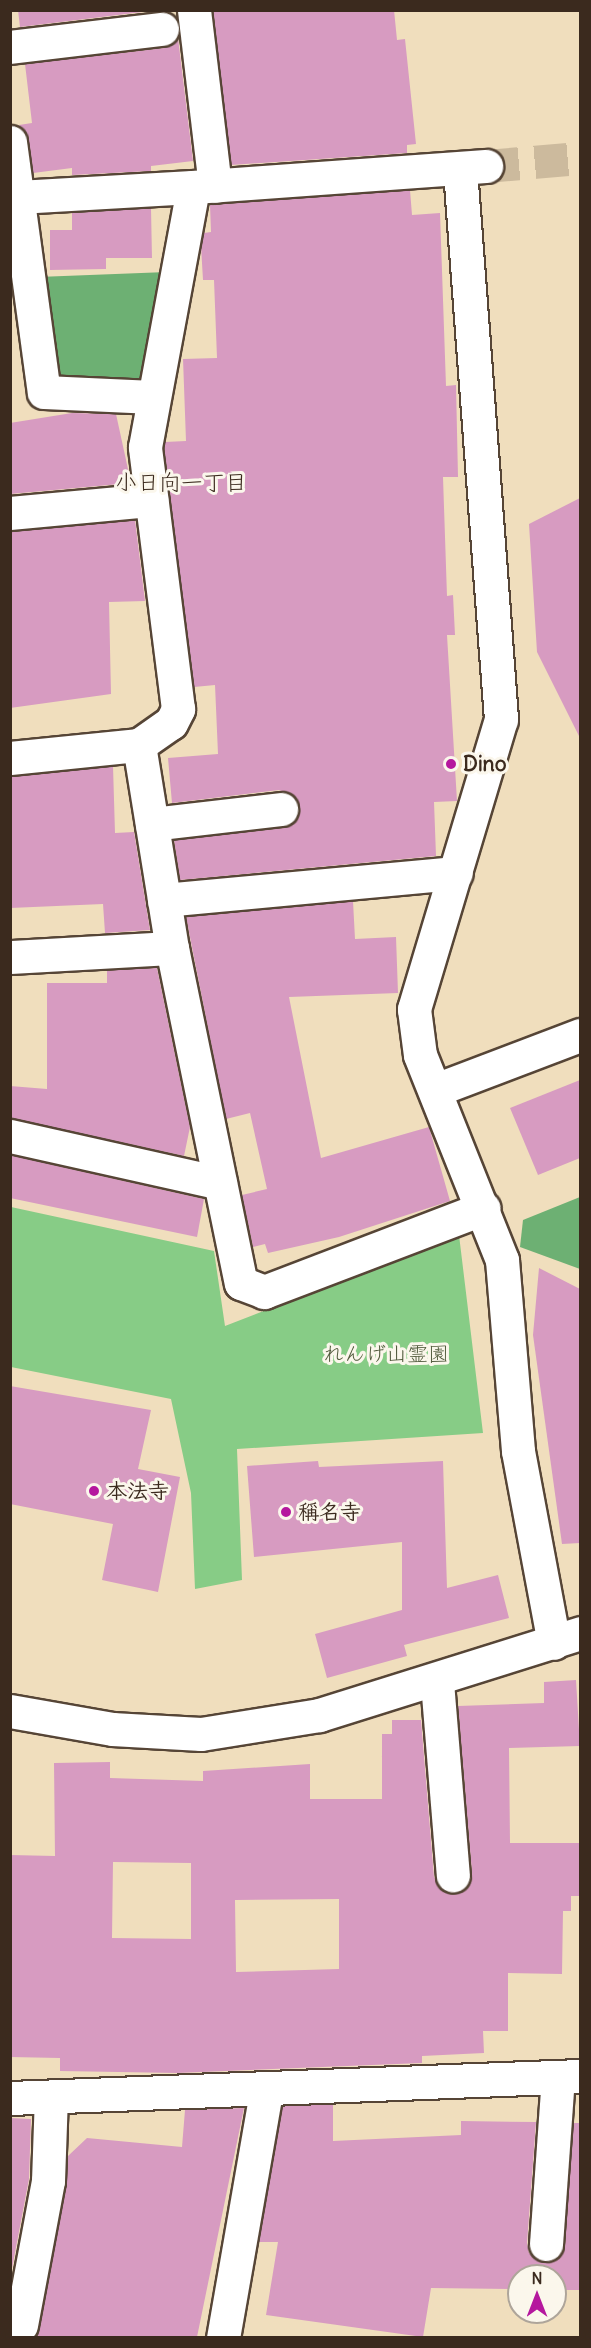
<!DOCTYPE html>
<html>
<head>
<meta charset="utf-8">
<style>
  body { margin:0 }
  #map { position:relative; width:591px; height:2348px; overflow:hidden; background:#f0debd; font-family:Delius,"Klee One",sans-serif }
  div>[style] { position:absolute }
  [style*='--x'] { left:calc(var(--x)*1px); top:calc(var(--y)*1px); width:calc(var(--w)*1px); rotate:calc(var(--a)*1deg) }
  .green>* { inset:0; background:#87cc86 }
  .forest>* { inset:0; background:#6db073 }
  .building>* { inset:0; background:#d79bc1 }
  .minor-tunnel>* { height:33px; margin-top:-16.5px; transform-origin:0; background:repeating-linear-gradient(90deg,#ccba9d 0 33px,transparent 0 49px) }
  .roads { filter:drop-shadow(2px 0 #564536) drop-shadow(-2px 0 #564536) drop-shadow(0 2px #564536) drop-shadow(0 -2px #564536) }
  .minor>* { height:33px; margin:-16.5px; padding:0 16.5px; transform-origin:16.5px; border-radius:16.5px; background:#fff }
  .dots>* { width:16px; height:16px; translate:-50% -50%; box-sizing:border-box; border:3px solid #fbf7ec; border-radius:50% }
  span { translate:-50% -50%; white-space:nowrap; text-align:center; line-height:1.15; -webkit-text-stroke:6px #fbf7ec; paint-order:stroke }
  .poi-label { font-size:21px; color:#3b2a1e; font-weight:700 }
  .left { translate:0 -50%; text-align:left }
  .park-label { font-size:21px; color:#525b3d }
  .neighbourhood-label { font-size:22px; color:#3b2a1e }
  .frame { position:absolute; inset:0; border:12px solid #3b2a1e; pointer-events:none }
  .north { position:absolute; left:507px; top:2264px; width:60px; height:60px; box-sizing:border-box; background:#fbf7ec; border:2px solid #aea59a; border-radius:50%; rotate:0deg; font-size:16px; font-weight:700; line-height:24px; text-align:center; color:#3b2a1e }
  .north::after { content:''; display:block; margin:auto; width:21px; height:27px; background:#b5179e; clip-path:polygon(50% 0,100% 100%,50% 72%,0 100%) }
</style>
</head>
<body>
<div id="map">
  <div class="green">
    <i style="clip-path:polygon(11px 1207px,214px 1251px,225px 1326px,459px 1235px,483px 1433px,237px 1449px,242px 1580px,195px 1589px,191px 1493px,171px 1399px,11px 1367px)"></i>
  </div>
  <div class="forest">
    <i style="clip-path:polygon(167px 272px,151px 378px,51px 379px,38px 277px)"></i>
    <i style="clip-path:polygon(580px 1197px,580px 1269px,520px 1247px,523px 1220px)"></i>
  </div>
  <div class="building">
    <i style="clip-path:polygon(18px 10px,159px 10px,20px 27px)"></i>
    <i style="clip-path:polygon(213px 10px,394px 10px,397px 40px,405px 39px,416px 144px,407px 145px,407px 153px,231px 165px)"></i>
    <i style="clip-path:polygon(178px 38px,193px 161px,151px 166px,151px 171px,72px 175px,72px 168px,33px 173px,28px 139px,19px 125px,32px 123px,25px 64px,164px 48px)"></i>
    <i style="clip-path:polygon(410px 190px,412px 215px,440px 213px,446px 386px,456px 385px,458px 477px,443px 477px,447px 596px,453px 595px,455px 635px,447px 635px,457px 801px,434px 802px,436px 856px,180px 880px,174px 840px,283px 828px,293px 824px,300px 807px,296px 797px,279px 790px,172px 803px,168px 758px,218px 754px,215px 685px,194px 687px,164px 448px,165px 442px,186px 441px,183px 359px,217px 358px,214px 280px,203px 280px,201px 246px,204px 233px,211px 232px,210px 205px)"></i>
    <i style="clip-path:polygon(151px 208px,152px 258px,106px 258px,106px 269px,50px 270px,50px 230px,72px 230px,72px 213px)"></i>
    <i style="clip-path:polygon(72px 413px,116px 414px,131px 483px,10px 494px,10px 423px)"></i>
    <i style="clip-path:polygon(580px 498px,580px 738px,537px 652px,529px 524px)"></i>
    <i style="clip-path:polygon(135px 520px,145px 601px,109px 602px,111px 694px,10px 708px,10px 532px)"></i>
    <i style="clip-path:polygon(113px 766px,115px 833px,134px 832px,150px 930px,105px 933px,103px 904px,10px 908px,10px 777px)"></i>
    <i style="clip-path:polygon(353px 901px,355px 939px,396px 937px,398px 993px,289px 997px,321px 1158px,429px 1127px,450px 1201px,339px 1237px,268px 1253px,265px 1244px,253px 1247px,242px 1195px,267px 1189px,250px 1113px,226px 1119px,186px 917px)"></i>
    <i style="clip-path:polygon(157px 968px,190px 1127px,184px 1156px,10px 1118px,10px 1086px,47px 1089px,47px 983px,107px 983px,107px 970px)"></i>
    <i style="clip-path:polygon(580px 1080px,580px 1158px,538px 1175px,510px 1108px)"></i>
    <i style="clip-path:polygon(10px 1155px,204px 1199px,197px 1237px,10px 1198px)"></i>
    <i style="clip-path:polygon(539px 1268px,580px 1289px,580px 1543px,562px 1544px,533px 1335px)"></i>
    <i style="clip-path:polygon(10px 1386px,151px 1410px,138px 1469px,180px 1477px,158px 1592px,102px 1580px,113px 1524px,10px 1504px)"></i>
    <i style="clip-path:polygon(318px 1461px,319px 1467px,443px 1461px,447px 1588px,498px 1575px,509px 1618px,404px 1645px,407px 1656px,327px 1678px,315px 1634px,402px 1610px,402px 1542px,254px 1557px,247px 1466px)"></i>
    <i style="clip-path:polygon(evenodd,576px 1680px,580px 1746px,509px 1748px,510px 1843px,580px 1843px,580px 1896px,571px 1896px,571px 1911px,563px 1911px,562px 1974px,508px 1973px,508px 2031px,483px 2031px,484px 2053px,422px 2056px,422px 2063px,177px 2073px,60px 2071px,60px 2058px,10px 2057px,10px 1855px,55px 1856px,54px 1763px,110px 1762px,110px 1778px,203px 1781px,203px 1771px,310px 1764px,310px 1799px,382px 1799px,382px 1734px,392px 1734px,392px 1720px,421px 1720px,434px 1877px,445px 1892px,455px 1894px,470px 1883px,472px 1873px,458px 1706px,544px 1703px,544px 1682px,576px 1680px,113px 1862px,191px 1863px,191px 1939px,112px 1938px,113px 1862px,576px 1680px,339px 1899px,339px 1969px,236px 1972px,235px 1900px,339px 1899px)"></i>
    <i style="clip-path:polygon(333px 2104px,333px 2141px,461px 2135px,461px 2121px,536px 2122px,527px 2243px,529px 2253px,544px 2263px,555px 2261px,565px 2246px,573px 2123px,580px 2123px,580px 2290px,555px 2290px,555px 2276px,519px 2276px,519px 2289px,431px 2288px,423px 2337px,266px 2315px,278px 2242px,259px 2242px,282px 2106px)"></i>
    <i style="clip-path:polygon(244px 2108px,197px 2337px,35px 2337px,68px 2156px,87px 2138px,182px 2147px,185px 2110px)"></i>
    <i style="clip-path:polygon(10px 2118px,31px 2119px,29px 2179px,10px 2279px)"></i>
  </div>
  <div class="minor-tunnel">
    <i style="--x:486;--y:166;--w:94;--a:-4.9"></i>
  </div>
  <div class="roads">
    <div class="minor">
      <i style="--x:194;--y:10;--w:177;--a:83.2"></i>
      <i style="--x:10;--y:47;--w:153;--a:-6.8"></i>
      <i style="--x:10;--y:142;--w:252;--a:82.3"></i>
      <i style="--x:44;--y:392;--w:109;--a:2.6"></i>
      <i style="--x:460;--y:170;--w:551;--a:85.73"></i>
      <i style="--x:501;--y:719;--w:303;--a:106.7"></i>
      <i style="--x:414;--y:1009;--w:46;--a:82.6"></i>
      <i style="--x:420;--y:1055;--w:221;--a:68.2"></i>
      <i style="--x:502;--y:1260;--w:192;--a:85.2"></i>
      <i style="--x:518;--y:1451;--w:195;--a:79.4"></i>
      <i style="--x:17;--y:197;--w:176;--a:-3.3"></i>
      <i style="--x:10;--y:513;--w:142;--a:-5.3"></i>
      <i style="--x:139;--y:745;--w:206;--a:80.8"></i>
      <i style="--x:172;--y:948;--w:342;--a:78.4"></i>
      <i style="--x:241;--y:1283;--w:25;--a:21"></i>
      <i style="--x:264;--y:1292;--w:235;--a:-20.9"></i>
      <i style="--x:10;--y:758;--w:130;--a:-5.8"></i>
      <i style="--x:139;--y:745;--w:39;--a:-35"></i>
      <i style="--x:171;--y:723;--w:16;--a:-63"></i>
      <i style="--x:178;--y:709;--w:264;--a:-97.2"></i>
      <i style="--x:145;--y:447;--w:264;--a:-79.5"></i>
      <i style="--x:193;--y:187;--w:294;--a:-4.1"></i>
      <i style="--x:152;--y:824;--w:130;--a:-6.6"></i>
      <i style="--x:164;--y:900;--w:293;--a:-5.3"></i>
      <i style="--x:10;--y:957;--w:162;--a:-3.2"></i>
      <i style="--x:438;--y:1089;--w:152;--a:-20.8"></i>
      <i style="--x:10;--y:1136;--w:215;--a:12.6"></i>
      <i style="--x:437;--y:1682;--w:194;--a:85.3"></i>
      <i style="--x:10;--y:1711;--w:104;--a:10"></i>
      <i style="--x:112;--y:1729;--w:89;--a:3.2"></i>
      <i style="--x:201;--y:1734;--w:120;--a:-9.1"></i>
      <i style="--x:319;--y:1715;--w:274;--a:-17.4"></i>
      <i style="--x:10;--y:2098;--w:570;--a:-2.21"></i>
      <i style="--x:546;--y:2244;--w:167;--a:-85.9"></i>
      <i style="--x:21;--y:2325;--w:147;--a:-79.4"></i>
      <i style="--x:48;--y:2181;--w:84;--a:-88"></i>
      <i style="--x:223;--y:2338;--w:251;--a:-80.1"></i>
    </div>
  </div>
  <div class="dots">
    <i style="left:451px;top:764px;background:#b5179e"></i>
    <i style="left:94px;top:1491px;background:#b5179e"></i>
    <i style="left:286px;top:1512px;background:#b5179e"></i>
  </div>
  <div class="poi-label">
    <span class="left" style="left:463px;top:764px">Dino</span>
    <span class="left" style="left:106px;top:1491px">本法寺</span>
    <span class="left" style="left:298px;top:1512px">稱名寺</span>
  </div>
  <div class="park-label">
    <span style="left:386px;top:1354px">れんげ山霊園</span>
  </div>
  <div class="neighbourhood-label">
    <span style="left:181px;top:483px">小日向一丁目</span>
  </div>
  <div class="frame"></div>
  <div class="north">N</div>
</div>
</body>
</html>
